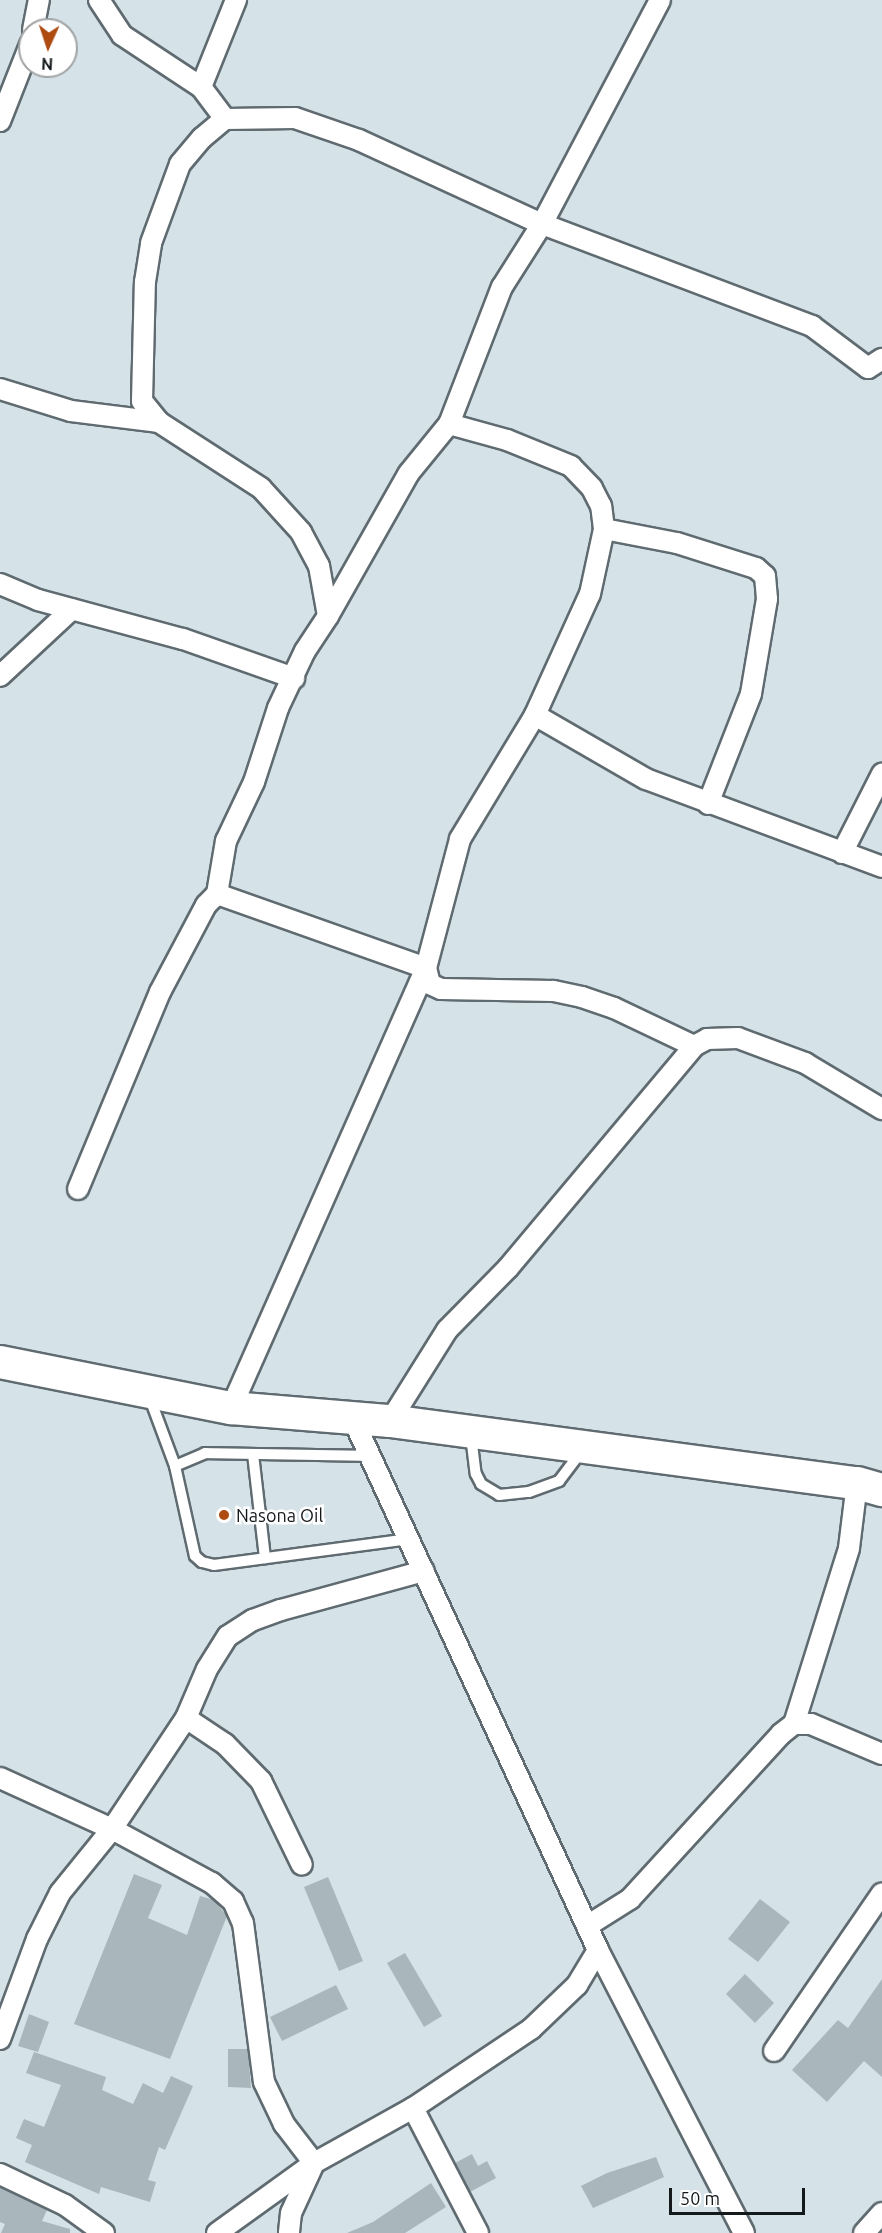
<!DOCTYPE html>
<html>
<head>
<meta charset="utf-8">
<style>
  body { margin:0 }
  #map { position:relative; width:882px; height:2233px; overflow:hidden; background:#d5e2e7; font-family:Ubuntu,sans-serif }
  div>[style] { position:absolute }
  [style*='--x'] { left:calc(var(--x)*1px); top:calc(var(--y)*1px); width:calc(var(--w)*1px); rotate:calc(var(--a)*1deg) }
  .building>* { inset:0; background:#a9b6bb }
  .roads { filter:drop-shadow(2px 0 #5f6b70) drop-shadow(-2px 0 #5f6b70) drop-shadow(0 2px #5f6b70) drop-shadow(0 -2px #5f6b70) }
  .service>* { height:10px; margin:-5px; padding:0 5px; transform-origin:5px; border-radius:5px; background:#fff }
  .minor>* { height:20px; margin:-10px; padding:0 10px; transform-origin:10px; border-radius:10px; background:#fff }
  .primary>* { height:32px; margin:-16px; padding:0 16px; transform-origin:16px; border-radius:16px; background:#fff }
  .dots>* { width:16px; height:16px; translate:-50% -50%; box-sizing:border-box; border:3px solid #fff; border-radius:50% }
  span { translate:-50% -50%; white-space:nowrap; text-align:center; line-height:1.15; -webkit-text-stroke:5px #fff; paint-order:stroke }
  .poi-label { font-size:18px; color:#14191b }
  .left { translate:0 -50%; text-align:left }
  .north { position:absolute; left:18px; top:18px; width:60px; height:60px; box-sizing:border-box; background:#fff; border:2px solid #a1a3a4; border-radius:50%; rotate:183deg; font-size:16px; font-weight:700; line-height:24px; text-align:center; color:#14191b }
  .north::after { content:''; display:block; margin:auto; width:21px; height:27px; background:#ae4b11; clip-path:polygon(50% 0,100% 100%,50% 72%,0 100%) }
  .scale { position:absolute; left:669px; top:2188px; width:136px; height:27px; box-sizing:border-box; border:3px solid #14191b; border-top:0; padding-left:8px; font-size:18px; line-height:21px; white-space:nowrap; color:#14191b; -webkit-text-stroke:4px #fff; paint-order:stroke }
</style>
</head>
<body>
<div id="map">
  <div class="building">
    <i style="clip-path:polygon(134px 1874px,162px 1885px,148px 1918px,187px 1935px,200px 1896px,214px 1900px,227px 1916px,170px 2059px,74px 2024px)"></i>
    <i style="clip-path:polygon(328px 1877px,363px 1961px,339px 1971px,304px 1887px)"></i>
    <i style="clip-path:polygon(760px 1899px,790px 1922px,758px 1962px,728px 1939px)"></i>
    <i style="clip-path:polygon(405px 1953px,442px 2016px,424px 2027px,387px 1963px)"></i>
    <i style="clip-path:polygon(745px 1974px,774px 2003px,755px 2023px,726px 1994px)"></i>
    <i style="clip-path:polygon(882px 1979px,882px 2077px,864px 2061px,827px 2102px,792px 2070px,838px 2020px,848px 2028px)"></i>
    <i style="clip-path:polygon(336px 1985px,348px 2009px,282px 2041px,270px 2017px)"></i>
    <i style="clip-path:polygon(29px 2014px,49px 2022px,38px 2052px,18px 2046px)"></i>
    <i style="clip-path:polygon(228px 2049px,248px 2049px,251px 2088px,228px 2087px)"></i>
    <i style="clip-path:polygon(34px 2052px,106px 2077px,102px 2090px,133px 2104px,143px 2083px,163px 2093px,171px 2076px,193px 2086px,165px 2150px,159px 2147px,148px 2180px,156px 2182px,150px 2202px,101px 2187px,99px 2194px,25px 2162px,32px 2145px,16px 2138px,24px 2119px,44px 2127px,61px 2085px,26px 2073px)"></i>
    <i style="clip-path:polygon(472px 2154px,478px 2166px,487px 2161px,496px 2178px,470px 2192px,455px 2163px)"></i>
    <i style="clip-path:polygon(656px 2157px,664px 2177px,593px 2208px,581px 2186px,607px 2173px)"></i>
    <i style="clip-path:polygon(431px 2183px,446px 2207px,405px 2233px,347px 2233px,373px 2222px)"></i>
    <i style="clip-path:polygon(0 2187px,47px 2210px,42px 2221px,70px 2229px,70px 2233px,1px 2233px,5px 2224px,0 2222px)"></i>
  </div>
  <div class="roads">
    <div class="service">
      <i style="--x:149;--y:1396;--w:75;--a:69.6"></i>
      <i style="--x:175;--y:1466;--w:33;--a:-23"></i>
      <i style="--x:205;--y:1453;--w:165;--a:1"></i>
      <i style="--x:471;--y:1436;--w:38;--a:83"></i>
      <i style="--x:476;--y:1474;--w:11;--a:63"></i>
      <i style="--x:481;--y:1484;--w:21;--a:31"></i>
      <i style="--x:499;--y:1495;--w:30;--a:-6"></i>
      <i style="--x:529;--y:1492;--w:32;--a:-20"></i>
      <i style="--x:559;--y:1481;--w:38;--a:-53"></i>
      <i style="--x:253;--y:1454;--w:105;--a:83.4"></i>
      <i style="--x:175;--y:1466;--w:92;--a:77.5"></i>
      <i style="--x:195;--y:1556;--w:9;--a:41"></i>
      <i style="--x:202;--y:1562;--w:12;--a:14"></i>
      <i style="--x:214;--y:1565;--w:197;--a:-7.6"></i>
    </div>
    <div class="minor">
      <i style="--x:99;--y:0;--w:42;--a:56.7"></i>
      <i style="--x:122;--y:35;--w:95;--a:33.4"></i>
      <i style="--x:201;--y:87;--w:40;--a:53"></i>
      <i style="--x:33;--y:30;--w:31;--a:-79"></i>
      <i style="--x:201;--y:87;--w:94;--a:-68.1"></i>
      <i style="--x:0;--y:121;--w:82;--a:-68.5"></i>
      <i style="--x:0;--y:389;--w:74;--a:17.2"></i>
      <i style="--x:71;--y:411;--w:89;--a:7.1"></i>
      <i style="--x:604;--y:529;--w:74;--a:10.9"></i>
      <i style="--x:677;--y:543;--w:83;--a:17.6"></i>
      <i style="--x:756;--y:568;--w:12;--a:42"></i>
      <i style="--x:765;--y:576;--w:23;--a:85"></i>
      <i style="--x:767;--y:599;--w:96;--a:99.6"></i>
      <i style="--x:751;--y:694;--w:118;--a:111.4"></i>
      <i style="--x:0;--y:584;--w:41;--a:22.8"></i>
      <i style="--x:38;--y:600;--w:150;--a:15.1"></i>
      <i style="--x:183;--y:639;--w:118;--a:19.4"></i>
      <i style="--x:328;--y:616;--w:164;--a:-60.5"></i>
      <i style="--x:409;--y:473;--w:63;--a:-50.8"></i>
      <i style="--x:449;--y:424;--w:147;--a:-68.9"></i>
      <i style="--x:502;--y:287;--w:75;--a:-57.6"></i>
      <i style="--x:542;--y:224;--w:253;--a:-62.2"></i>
      <i style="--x:0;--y:676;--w:98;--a:-42.9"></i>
      <i style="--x:535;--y:715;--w:128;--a:30"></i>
      <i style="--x:646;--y:779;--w:252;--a:20.4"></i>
      <i style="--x:842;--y:853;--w:89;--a:-63.1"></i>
      <i style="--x:694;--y:1046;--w:89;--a:-154.6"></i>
      <i style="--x:614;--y:1008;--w:34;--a:-161"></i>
      <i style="--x:582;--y:997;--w:30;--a:-168"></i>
      <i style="--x:553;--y:991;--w:112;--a:-179"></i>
      <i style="--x:441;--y:989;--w:12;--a:-156"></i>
      <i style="--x:430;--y:984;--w:16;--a:-104"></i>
      <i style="--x:426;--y:968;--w:222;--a:-160.5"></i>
      <i style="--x:217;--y:894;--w:54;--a:-80.4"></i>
      <i style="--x:226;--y:841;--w:65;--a:-64.6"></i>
      <i style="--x:254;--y:782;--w:78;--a:-72"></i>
      <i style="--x:278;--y:708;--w:63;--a:-64.7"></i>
      <i style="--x:305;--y:651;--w:42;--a:-56.7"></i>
      <i style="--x:328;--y:616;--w:51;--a:-100.2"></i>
      <i style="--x:319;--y:566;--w:38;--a:-118"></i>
      <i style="--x:301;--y:532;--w:59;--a:-132.3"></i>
      <i style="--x:261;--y:488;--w:121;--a:-147.1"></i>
      <i style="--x:159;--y:422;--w:27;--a:-129"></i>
      <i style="--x:142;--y:401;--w:119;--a:-88.6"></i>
      <i style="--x:145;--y:282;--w:39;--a:-81"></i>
      <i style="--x:151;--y:243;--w:84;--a:-69.8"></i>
      <i style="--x:180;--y:164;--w:34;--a:-50"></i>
      <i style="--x:202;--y:138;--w:30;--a:-40"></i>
      <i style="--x:225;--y:119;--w:70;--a:-0.8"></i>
      <i style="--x:295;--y:118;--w:68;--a:19"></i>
      <i style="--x:359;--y:140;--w:201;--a:24.7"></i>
      <i style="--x:542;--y:224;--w:289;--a:20.7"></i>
      <i style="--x:812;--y:326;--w:70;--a:36.9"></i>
      <i style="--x:868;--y:368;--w:17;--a:-33"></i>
      <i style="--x:78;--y:1189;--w:213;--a:-67.4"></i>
      <i style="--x:160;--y:992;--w:98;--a:-62.1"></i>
      <i style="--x:206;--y:905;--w:16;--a:-45"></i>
      <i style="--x:231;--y:1408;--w:481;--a:-66.1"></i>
      <i style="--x:426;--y:968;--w:133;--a:-75.2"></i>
      <i style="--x:460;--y:839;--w:145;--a:-58.8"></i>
      <i style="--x:535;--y:715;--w:133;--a:-65.6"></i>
      <i style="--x:590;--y:594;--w:66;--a:-77.8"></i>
      <i style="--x:604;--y:529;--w:23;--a:-97"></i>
      <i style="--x:601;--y:506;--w:20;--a:-117"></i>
      <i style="--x:592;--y:488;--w:30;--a:-134"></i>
      <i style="--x:571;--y:466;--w:69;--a:-157.9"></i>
      <i style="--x:507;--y:440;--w:60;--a:-164.6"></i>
      <i style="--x:352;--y:1417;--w:587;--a:65.22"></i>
      <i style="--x:598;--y:1950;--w:318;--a:62.7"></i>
      <i style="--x:390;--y:1421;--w:107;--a:-57.9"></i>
      <i style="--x:447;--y:1330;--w:87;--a:-45.5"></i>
      <i style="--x:508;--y:1268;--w:290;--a:-50"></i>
      <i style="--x:694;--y:1046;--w:15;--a:-28"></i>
      <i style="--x:707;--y:1039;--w:31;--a:-2"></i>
      <i style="--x:738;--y:1038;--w:72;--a:20.5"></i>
      <i style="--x:805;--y:1063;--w:90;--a:30.9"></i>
      <i style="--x:186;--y:1718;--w:47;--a:33.7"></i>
      <i style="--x:225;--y:1744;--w:52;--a:45.8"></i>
      <i style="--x:261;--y:1781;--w:93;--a:64"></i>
      <i style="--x:794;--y:1724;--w:184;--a:-72.6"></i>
      <i style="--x:849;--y:1548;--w:65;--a:-83"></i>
      <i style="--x:0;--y:1778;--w:123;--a:24.5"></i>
      <i style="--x:112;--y:1829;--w:114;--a:28.4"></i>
      <i style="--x:212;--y:1883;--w:28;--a:41"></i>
      <i style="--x:233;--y:1901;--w:24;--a:66"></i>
      <i style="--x:243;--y:1923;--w:160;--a:82.5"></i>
      <i style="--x:264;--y:2082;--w:47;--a:64.5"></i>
      <i style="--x:284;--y:2124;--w:49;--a:52.4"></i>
      <i style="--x:314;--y:2163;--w:55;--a:114.7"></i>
      <i style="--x:291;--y:2213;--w:20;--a:96"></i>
      <i style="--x:587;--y:1926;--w:51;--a:-32.1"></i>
      <i style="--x:630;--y:1899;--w:224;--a:-47.5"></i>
      <i style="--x:781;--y:1734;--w:16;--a:-38"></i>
      <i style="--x:794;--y:1724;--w:17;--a:0"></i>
      <i style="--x:811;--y:1724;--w:77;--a:22.9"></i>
      <i style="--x:0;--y:2039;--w:107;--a:-69.7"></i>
      <i style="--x:37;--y:1939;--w:51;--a:-63.4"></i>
      <i style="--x:60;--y:1893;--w:82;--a:-50.9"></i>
      <i style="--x:112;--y:1829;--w:133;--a:-56.3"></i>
      <i style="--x:186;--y:1718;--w:53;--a:-66.8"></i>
      <i style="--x:207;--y:1669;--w:39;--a:-58"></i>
      <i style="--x:228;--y:1636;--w:30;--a:-33"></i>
      <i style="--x:253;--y:1620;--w:30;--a:-20"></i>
      <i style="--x:281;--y:1610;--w:148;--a:-15.3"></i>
      <i style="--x:774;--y:2051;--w:191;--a:-55.6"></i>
      <i style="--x:413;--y:2108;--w:141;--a:62.5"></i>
      <i style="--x:0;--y:2174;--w:72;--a:25.5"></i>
      <i style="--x:65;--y:2205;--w:48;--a:35.7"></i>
      <i style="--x:217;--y:2233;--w:120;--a:-35.8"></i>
      <i style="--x:314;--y:2163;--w:113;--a:-29.1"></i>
      <i style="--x:413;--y:2108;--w:142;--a:-33.8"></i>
      <i style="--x:531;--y:2029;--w:64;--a:-43.7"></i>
      <i style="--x:577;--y:1985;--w:41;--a:-59"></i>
      <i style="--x:864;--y:2233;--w:27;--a:-48"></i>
    </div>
    <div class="primary">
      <i style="--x:0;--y:1362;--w:236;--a:11.3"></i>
      <i style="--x:231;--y:1408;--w:160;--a:4.7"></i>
      <i style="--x:390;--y:1421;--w:471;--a:7.6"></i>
      <i style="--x:857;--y:1483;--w:26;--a:16"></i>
    </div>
  </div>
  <div class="dots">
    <i style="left:224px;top:1515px;background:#ae4b11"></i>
  </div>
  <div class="poi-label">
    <span class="left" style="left:236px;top:1515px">Nasona Oil</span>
  </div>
  <div class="north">N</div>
  <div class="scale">50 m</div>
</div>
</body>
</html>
